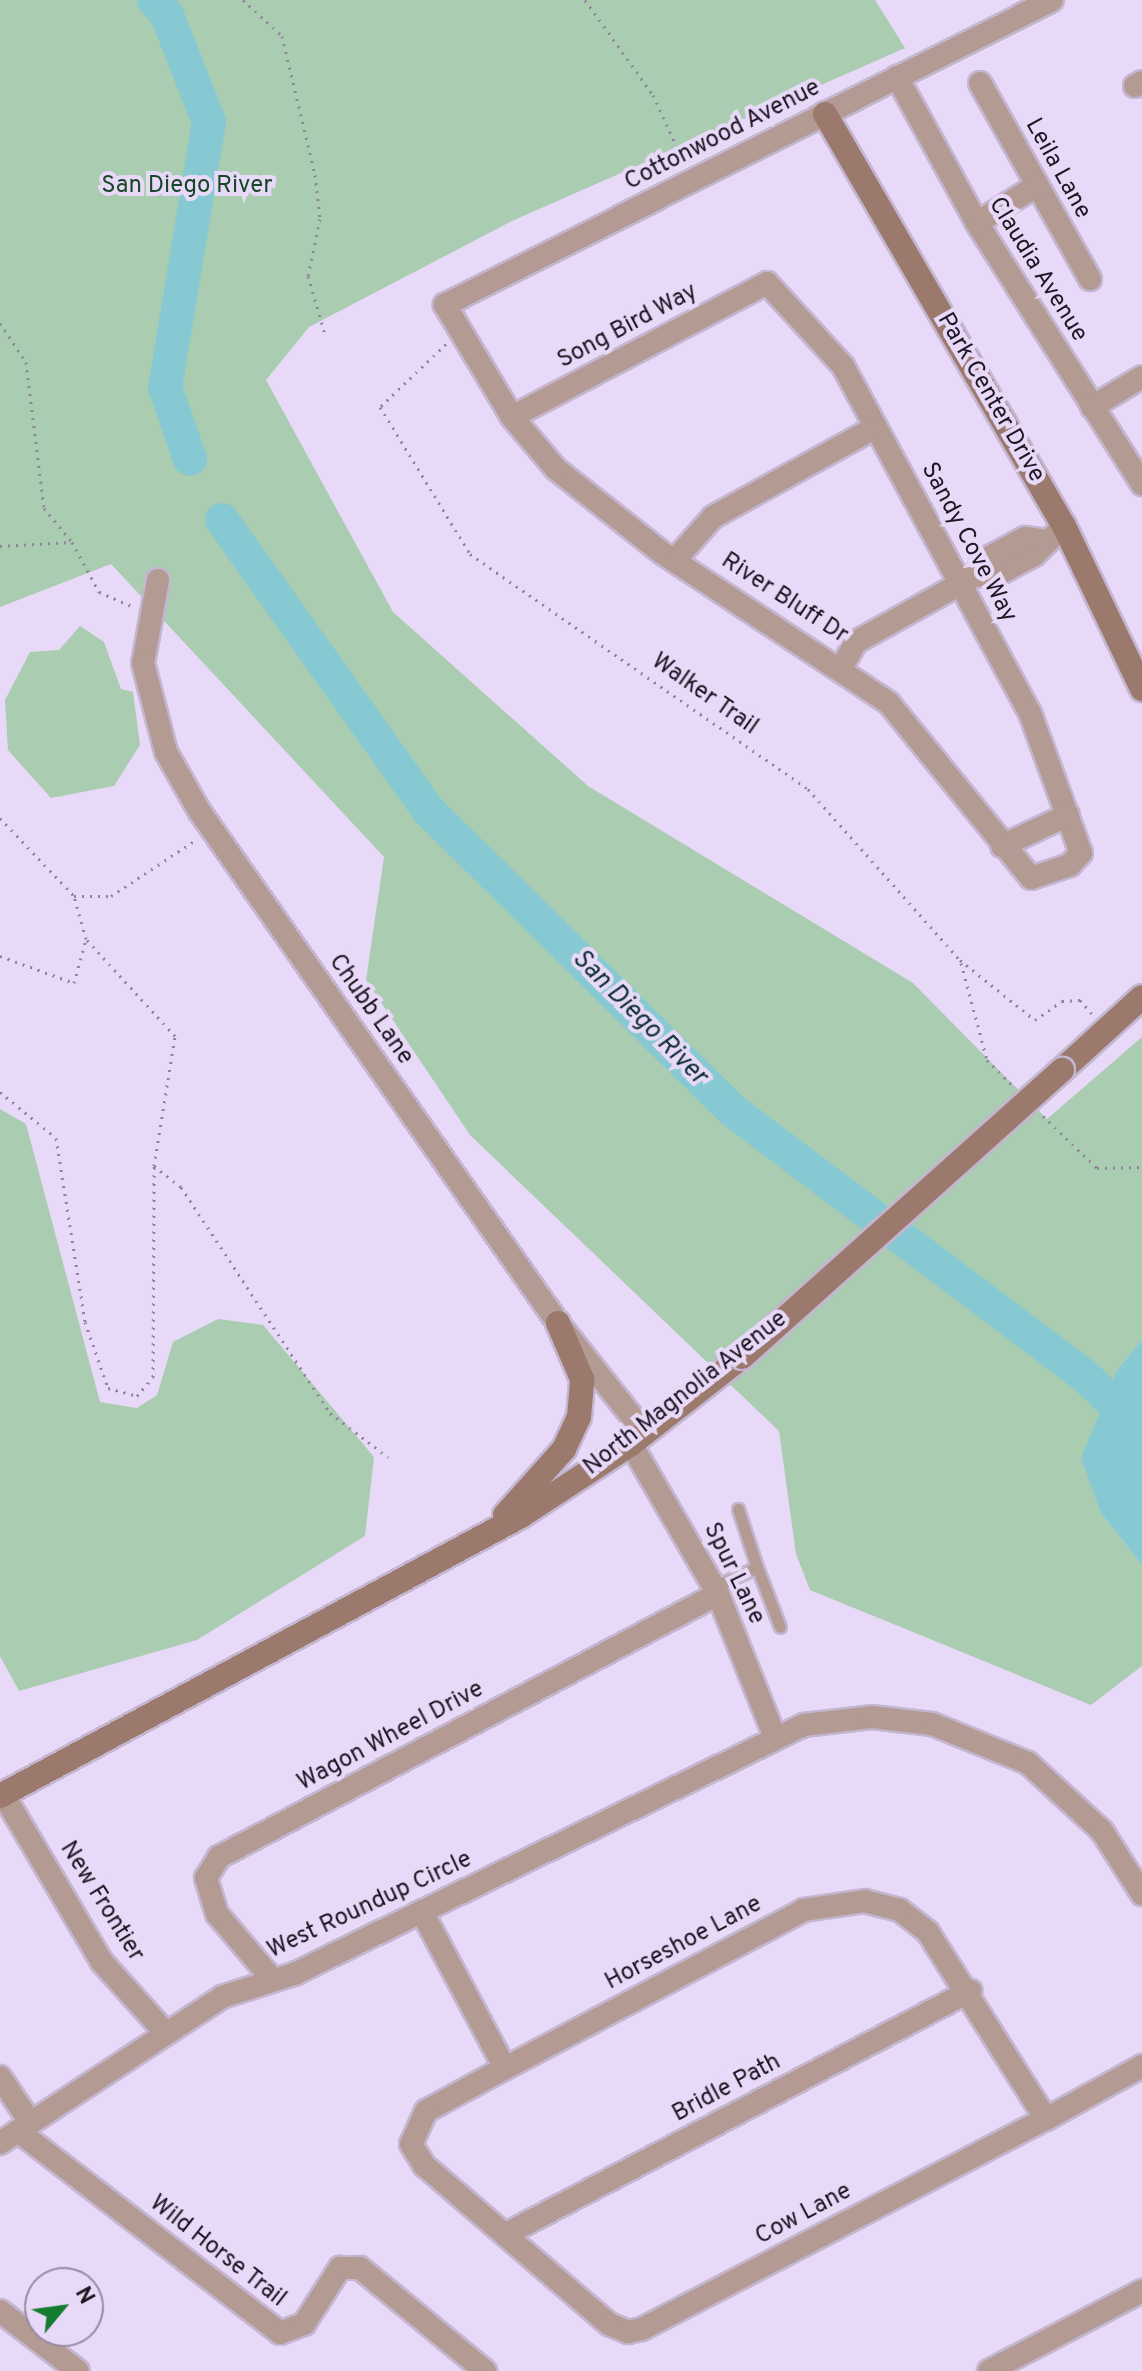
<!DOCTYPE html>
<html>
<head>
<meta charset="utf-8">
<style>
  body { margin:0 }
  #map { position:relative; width:1142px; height:2371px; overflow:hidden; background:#e9d9f8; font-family:Overpass,sans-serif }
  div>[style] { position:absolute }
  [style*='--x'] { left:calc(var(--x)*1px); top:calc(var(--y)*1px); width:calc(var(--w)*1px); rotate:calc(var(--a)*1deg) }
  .green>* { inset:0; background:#aaccb1 }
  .water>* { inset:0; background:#87c9d2 }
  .river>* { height:34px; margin:-17px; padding:0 17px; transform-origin:17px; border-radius:17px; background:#87c9d2 }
  .path>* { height:3px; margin-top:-1.5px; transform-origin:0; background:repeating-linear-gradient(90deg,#90859b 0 2px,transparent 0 8px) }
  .roads { filter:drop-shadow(2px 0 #c4b6d1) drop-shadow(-2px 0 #c4b6d1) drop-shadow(0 2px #c4b6d1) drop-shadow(0 -2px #c4b6d1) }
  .lane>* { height:11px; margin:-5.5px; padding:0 5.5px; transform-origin:5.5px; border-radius:5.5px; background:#b39b93 }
  .street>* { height:22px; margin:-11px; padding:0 11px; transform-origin:11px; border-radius:11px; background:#b39b93 }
  .secondary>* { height:24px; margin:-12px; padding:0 12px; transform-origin:12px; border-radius:12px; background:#9b796d }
  .bridges { filter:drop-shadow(2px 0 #c4b6d1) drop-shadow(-2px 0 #c4b6d1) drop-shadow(0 2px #c4b6d1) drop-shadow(0 -2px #c4b6d1) }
  .secondary-bridge>* { height:24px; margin:-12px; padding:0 12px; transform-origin:12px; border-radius:12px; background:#9b796d }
  span { translate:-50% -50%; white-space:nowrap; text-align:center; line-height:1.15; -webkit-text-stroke:8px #e9d9f8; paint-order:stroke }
  .street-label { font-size:24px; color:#1d1722 }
  .park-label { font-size:24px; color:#164826 }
  .water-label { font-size:26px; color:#0d2f34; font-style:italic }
  .north { position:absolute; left:24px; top:2267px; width:80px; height:80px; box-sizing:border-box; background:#e9d9f8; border:2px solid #978ba2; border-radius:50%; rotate:61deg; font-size:22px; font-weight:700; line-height:32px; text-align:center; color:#1d1722 }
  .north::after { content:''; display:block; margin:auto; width:28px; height:36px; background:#147c30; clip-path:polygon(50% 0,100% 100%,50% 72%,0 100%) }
</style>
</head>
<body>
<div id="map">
  <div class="green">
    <i style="clip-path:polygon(0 0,875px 0,905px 48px,512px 221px,309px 327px,266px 380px,393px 612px,588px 786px,913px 983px,1047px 1119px,1142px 1037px,1142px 1340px,1117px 1370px,1101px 1513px,1142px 1565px,1142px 1666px,1091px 1705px,810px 1590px,796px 1554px,779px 1431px,470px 1135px,366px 980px,384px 857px,111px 564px,0 607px)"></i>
    <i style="clip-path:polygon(80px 626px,104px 642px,121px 689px,133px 692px,140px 745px,114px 786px,51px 798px,8px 750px,5px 700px,30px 652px,59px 650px)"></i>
    <i style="clip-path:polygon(0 1109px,26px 1124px,100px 1402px,137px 1408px,157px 1395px,173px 1342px,218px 1319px,263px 1325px,374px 1457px,365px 1536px,197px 1640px,19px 1691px,0 1656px)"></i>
  </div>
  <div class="water">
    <i style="clip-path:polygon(1142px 1340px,1142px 1565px,1101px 1513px,1081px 1458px,1117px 1370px)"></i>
  </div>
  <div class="river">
    <i style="--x:154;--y:0;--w:20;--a:49"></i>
    <i style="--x:167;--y:15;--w:115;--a:68.6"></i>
    <i style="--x:209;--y:122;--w:269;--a:99.4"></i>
    <i style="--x:165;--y:387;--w:76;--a:70.9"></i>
    <i style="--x:222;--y:520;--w:357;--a:54.6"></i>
    <i style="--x:429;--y:811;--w:426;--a:44.6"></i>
    <i style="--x:732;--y:1110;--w:441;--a:37"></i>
    <i style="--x:1084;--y:1375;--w:80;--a:43.5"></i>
  </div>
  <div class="path">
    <i style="--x:243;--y:0;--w:53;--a:42.7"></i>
    <i style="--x:282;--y:36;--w:143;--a:76.6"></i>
    <i style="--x:315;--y:175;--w:44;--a:83.5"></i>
    <i style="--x:320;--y:219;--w:58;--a:101.9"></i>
    <i style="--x:308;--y:276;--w:60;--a:73.7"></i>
    <i style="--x:585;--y:0;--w:117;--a:54.4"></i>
    <i style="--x:653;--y:95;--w:75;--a:65.5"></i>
    <i style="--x:0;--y:323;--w:47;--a:56.3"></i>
    <i style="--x:26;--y:362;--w:147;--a:83"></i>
    <i style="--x:44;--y:508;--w:44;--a:50.5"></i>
    <i style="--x:446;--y:344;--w:91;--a:136.3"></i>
    <i style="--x:380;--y:407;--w:172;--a:58.5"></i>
    <i style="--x:470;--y:554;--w:412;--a:34.8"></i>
    <i style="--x:808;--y:789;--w:229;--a:48.4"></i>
    <i style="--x:960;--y:960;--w:96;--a:38.7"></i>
    <i style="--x:1035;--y:1020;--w:33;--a:-35"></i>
    <i style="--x:1062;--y:1001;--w:18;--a:-3"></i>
    <i style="--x:1080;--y:1000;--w:20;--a:49"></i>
    <i style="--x:0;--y:546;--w:72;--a:-3.2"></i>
    <i style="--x:72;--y:542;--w:57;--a:61.6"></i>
    <i style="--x:99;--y:592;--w:38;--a:23"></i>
    <i style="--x:0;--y:818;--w:108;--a:46.5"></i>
    <i style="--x:74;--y:896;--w:37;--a:0"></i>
    <i style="--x:111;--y:896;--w:102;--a:-33.4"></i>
    <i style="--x:0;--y:956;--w:79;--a:20"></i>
    <i style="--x:74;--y:983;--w:46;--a:-74.7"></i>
    <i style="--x:961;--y:963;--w:100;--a:75"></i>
    <i style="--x:987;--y:1060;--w:35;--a:45"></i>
    <i style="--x:0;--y:1092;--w:72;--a:39.4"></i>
    <i style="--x:56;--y:1138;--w:186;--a:81"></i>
    <i style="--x:85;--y:1322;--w:70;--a:70.8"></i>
    <i style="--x:108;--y:1388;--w:30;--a:15"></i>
    <i style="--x:137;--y:1396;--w:25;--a:-50"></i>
    <i style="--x:153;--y:1377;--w:211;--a:-89.7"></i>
    <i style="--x:154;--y:1166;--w:132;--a:-80.8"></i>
    <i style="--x:175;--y:1036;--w:132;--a:-132.5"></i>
    <i style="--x:86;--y:939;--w:45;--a:-105.6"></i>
    <i style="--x:1043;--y:1116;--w:75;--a:43.9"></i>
    <i style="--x:1097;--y:1168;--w:45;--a:-1.3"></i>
    <i style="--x:154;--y:1166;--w:34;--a:38"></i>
    <i style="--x:181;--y:1187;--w:271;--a:56.6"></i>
    <i style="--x:330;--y:1413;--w:73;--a:37.2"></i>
  </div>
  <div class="roads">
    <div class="lane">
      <i style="--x:738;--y:1509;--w:61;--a:71.9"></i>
      <i style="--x:714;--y:1587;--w:47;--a:-24.9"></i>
      <i style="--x:757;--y:1567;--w:64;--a:69"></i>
    </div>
    <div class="street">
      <i style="--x:897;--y:77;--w:166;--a:61.3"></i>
      <i style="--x:977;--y:223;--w:309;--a:57.7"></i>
      <i style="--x:980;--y:83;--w:225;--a:60.7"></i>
      <i style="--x:1135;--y:86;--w:8;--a:-30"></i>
      <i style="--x:977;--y:223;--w:70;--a:-32.1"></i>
      <i style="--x:1092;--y:407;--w:58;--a:-31"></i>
      <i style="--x:512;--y:417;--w:288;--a:-27.7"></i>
      <i style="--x:767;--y:283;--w:113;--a:47.5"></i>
      <i style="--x:843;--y:366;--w:394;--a:61.7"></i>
      <i style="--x:1030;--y:713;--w:149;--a:70"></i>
      <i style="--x:1081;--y:853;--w:16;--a:133"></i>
      <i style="--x:1070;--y:865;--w:41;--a:161.6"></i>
      <i style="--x:1031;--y:878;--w:225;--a:-129.1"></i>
      <i style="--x:889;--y:703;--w:273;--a:-146.5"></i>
      <i style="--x:661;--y:552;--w:134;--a:-141.7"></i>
      <i style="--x:556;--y:469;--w:68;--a:-130.2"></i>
      <i style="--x:512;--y:417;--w:131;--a:-120.9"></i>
      <i style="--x:445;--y:305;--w:679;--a:-26.68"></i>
      <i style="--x:675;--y:560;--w:57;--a:-48.5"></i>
      <i style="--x:713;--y:517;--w:186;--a:-28.9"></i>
      <i style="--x:976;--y:575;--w:17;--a:7"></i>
      <i style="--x:993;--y:577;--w:47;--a:-28.2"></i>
      <i style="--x:1034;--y:555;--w:42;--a:-44"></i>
      <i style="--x:976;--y:575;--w:17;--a:-62"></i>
      <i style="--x:984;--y:560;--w:47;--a:-28.2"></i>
      <i style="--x:1025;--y:538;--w:17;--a:7"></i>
      <i style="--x:158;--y:580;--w:84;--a:100.2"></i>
      <i style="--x:143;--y:663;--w:92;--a:75.5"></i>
      <i style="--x:166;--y:752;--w:69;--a:60.5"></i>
      <i style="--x:200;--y:812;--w:624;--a:54.99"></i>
      <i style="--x:558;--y:1323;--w:140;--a:51.7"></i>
      <i style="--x:842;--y:667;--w:29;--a:-61"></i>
      <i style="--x:856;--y:642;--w:137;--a:-29.2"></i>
      <i style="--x:1002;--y:846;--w:73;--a:-25.2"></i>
      <i style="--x:631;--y:1444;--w:173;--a:59.9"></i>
      <i style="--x:718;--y:1594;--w:152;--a:68.3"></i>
      <i style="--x:3;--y:1794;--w:195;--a:59.5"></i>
      <i style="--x:102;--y:1962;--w:93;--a:48.1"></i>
      <i style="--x:423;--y:1914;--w:174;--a:62"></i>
      <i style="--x:273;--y:1980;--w:87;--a:-130.3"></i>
      <i style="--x:217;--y:1914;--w:38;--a:-107"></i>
      <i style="--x:206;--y:1878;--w:25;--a:-58"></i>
      <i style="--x:219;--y:1857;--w:564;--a:-27.79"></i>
      <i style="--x:0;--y:2077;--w:54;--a:56.3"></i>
      <i style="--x:1046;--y:2119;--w:221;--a:-122.3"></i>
      <i style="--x:928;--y:1932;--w:36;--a:-142"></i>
      <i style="--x:900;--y:1910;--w:36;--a:-166"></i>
      <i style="--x:865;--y:1901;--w:62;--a:171.6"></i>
      <i style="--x:804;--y:1910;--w:338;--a:152.1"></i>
      <i style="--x:505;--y:2068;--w:90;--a:151.4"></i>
      <i style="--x:426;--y:2111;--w:36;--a:114"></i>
      <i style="--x:411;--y:2144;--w:26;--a:58"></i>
      <i style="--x:425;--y:2166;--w:243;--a:40.7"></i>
      <i style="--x:609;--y:2324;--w:21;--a:23"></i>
      <i style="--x:628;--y:2332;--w:14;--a:-12"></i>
      <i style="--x:642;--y:2329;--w:455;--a:-27.5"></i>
      <i style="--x:1046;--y:2119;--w:110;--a:-28.9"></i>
      <i style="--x:18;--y:2131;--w:331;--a:37.6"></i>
      <i style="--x:280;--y:2333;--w:26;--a:-21"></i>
      <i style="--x:304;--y:2324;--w:67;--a:-57.3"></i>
      <i style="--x:340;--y:2268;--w:20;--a:0"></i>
      <i style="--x:360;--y:2268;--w:162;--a:39.5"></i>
      <i style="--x:0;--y:2143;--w:266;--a:-33.3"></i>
      <i style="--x:222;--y:1997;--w:76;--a:-17.7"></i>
      <i style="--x:294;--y:1974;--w:568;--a:-26.02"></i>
      <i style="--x:804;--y:1725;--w:68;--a:-6.7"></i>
      <i style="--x:872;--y:1717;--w:60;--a:6.7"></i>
      <i style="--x:932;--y:1724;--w:104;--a:22.1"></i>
      <i style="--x:1028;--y:1763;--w:100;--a:42.6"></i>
      <i style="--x:1102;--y:1831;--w:75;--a:57.6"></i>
      <i style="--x:508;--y:2233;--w:522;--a:-27.65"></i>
      <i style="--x:0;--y:2311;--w:98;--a:37.6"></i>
      <i style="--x:989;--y:2371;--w:173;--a:-27.6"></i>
    </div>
    <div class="secondary">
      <i style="--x:825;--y:114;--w:476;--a:59.9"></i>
      <i style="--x:1064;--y:526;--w:181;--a:64.4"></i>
      <i style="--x:1062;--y:1070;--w:108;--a:-42.4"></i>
      <i style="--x:505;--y:1515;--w:89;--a:-48.2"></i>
      <i style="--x:564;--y:1449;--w:35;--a:-65"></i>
      <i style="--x:579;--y:1417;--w:38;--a:-85"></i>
      <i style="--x:582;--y:1379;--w:61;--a:-113.2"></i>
      <i style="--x:0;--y:1796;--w:591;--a:-28.25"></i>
      <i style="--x:521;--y:1516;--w:131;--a:-33.2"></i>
      <i style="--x:631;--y:1444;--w:141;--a:-38.1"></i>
    </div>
  </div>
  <div class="bridges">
    <div class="secondary-bridge">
      <i style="--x:742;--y:1357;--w:430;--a:-41.9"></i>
    </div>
  </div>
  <div class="street-label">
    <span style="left:723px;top:136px;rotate:-27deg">Cottonwood Avenue</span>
    <span style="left:1057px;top:169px;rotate:61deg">Leila Lane</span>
    <span style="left:1037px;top:270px;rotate:58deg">Claudia Avenue</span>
    <span style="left:628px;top:327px;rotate:-28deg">Song Bird Way</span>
    <span style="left:990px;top:398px;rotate:60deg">Park Center Drive</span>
    <span style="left:968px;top:543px;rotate:62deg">Sandy Cove Way</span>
    <span style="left:784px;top:599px;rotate:33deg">River Bluff Dr</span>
    <span style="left:704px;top:695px;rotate:35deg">Walker Trail</span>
    <span style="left:370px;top:1010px;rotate:55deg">Chubb Lane</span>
    <span style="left:686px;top:1394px;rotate:-38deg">North Magnolia Avenue</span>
    <span style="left:733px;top:1574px;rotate:64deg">Spur Lane</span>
    <span style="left:391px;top:1737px;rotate:-28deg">Wagon Wheel Drive</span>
    <span style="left:101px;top:1902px;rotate:58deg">New Frontier</span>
    <span style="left:370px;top:1906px;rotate:-25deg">West Roundup Circle</span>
    <span style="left:684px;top:1944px;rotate:-28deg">Horseshoe Lane</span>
    <span style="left:727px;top:2089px;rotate:-28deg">Bridle Path</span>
    <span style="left:804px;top:2215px;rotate:-28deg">Cow Lane</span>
    <span style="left:217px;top:2252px;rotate:38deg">Wild Horse Trail</span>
  </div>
  <div class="park-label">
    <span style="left:187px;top:187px">San Diego River</span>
  </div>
  <div class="water-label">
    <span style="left:639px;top:1018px;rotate:45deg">San Diego River</span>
  </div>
  <div class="north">N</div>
</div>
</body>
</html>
